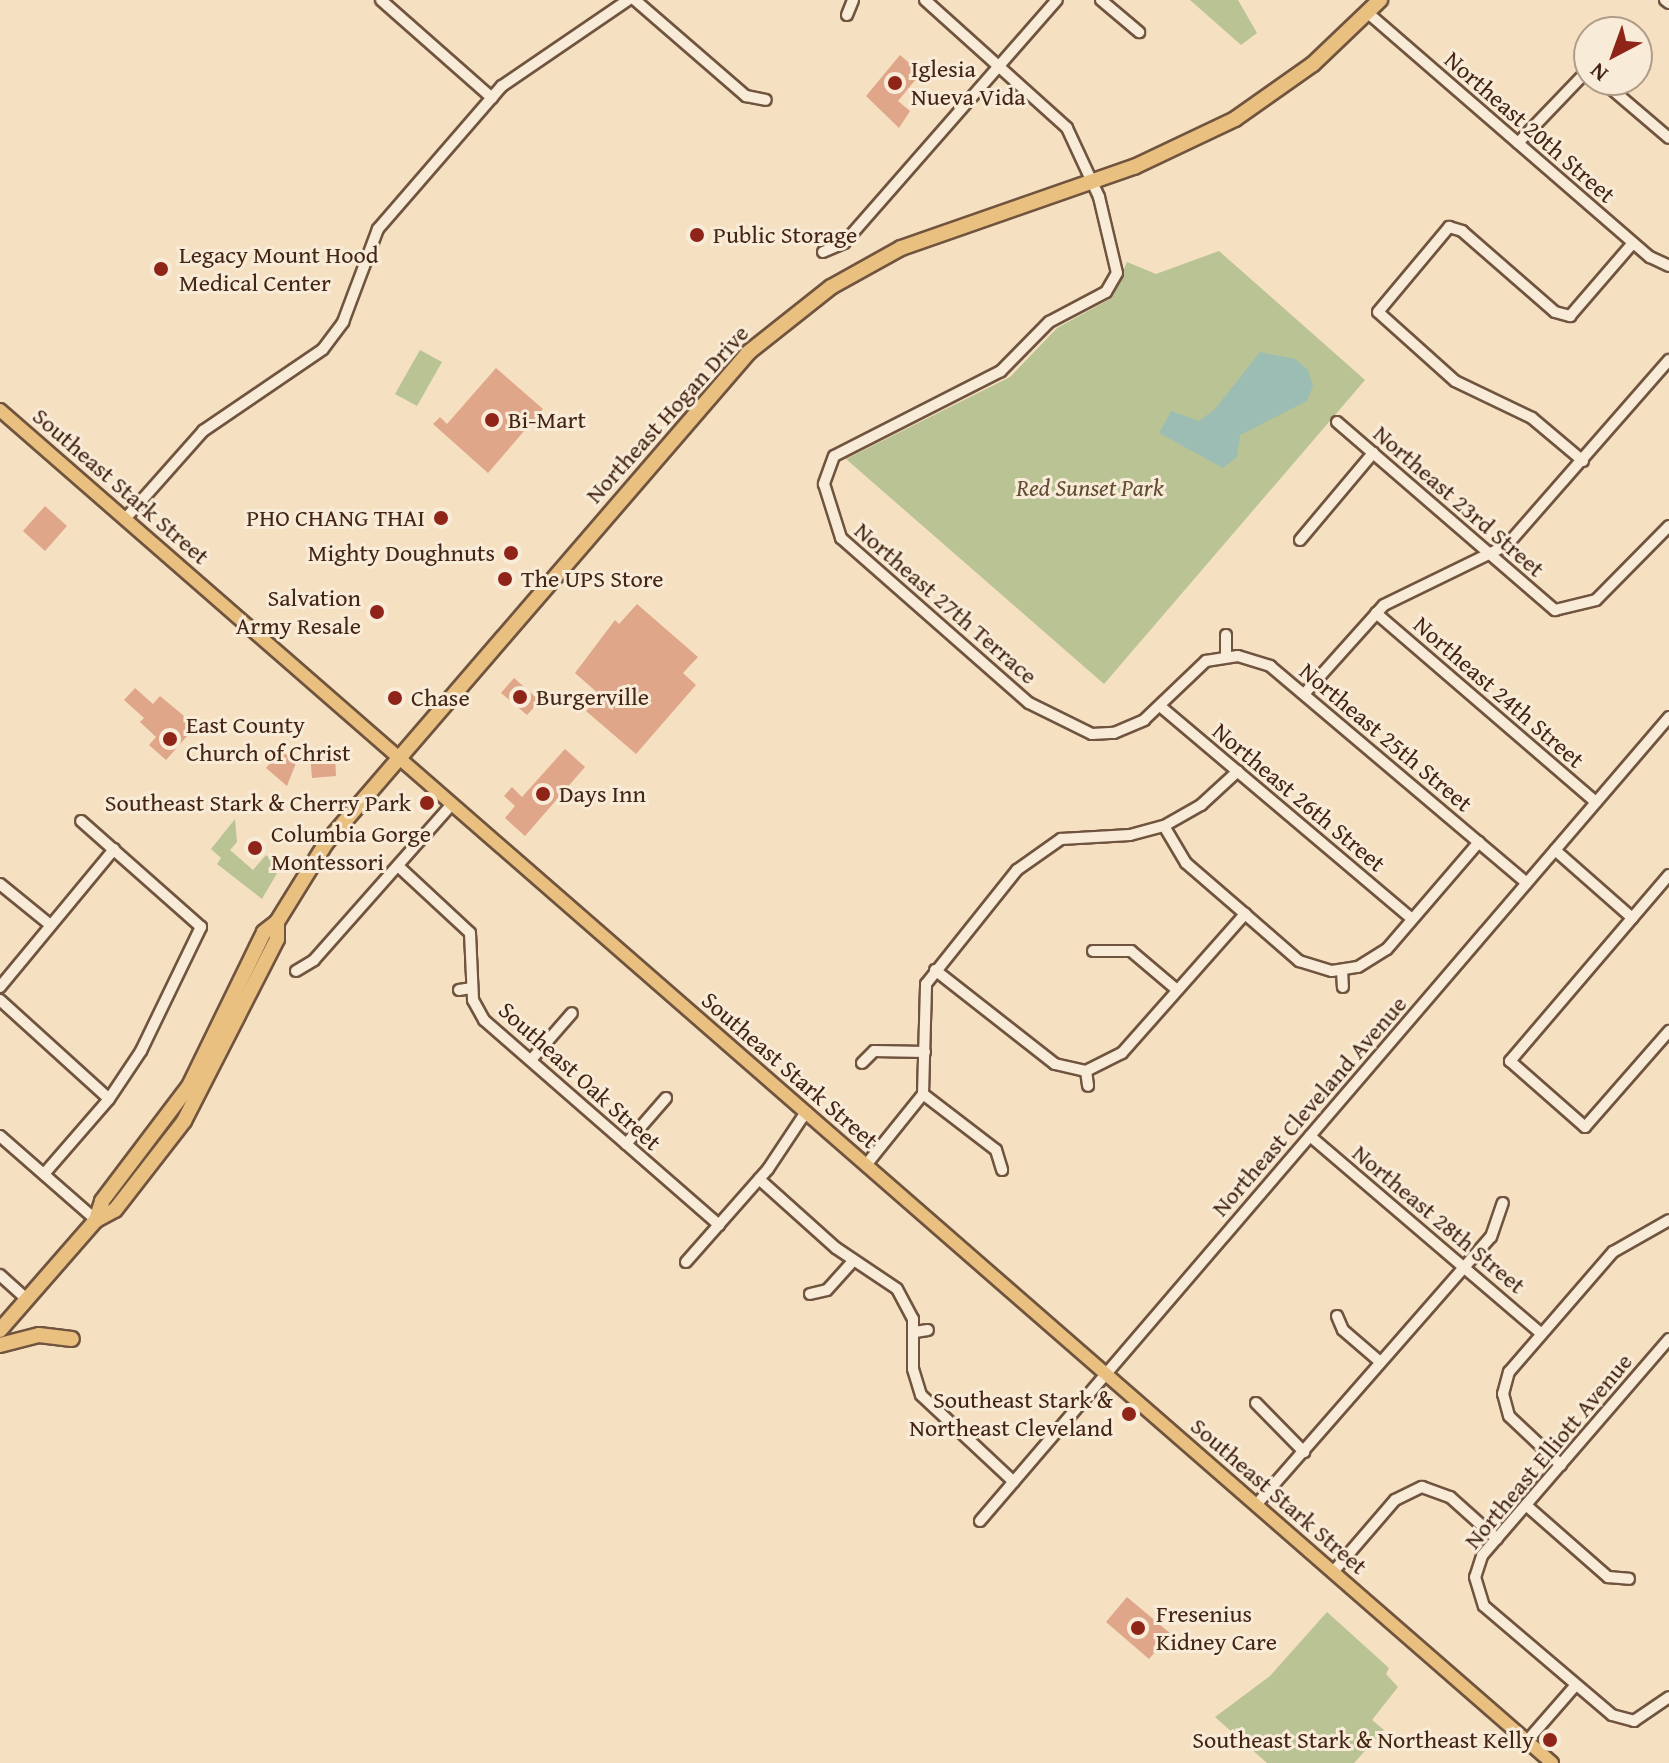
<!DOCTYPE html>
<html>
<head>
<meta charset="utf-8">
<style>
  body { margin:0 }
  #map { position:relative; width:1669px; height:1763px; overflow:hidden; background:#f5e0c1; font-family:"Gentium Book Plus",serif }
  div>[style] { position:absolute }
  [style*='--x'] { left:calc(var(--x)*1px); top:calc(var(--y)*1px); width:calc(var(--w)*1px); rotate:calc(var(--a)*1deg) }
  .green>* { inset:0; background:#b9c394 }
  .water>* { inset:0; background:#9cbdb4 }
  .building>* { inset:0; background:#dfa68a }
  .roads { filter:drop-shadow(2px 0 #70543f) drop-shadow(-2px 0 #70543f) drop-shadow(0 2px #70543f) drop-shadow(0 -2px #70543f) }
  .minor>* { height:10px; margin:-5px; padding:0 5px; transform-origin:5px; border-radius:5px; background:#f8ebd7 }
  .major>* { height:12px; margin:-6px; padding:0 6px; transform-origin:6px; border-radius:6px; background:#eac080 }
  .highway>* { height:14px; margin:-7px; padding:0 7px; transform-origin:7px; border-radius:7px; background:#eac080 }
  .dots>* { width:22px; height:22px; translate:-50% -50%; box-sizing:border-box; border:4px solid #f8ebd7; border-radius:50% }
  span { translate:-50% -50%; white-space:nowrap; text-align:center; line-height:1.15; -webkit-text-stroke:6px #f8ebd7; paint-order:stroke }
  .poi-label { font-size:24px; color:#442514 }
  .left { translate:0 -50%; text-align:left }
  .right { translate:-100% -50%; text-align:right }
  .street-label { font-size:24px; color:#442514 }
  .park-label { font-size:24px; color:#614c34; font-style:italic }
  .north { position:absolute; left:1573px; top:16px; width:80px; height:80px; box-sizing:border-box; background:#f8ebd7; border:2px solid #b09c89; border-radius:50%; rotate:221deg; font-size:22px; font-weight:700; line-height:32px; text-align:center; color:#442514 }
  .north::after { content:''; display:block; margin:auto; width:28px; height:36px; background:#8f2418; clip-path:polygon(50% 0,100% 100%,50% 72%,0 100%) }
</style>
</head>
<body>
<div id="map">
  <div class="green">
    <i style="clip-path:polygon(1190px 0,1238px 0,1257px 33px,1241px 45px)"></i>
    <i style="clip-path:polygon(1219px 251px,1365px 380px,1104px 684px,846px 459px,1010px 377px,1057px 328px,1112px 298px,1127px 262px,1156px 274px)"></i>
    <i style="clip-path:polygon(420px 350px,442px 362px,417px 406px,395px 394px)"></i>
    <i style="clip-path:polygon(235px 819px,237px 842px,230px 850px,253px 870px,266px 855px,280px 868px,262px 899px,217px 864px,221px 858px,211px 849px)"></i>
    <i style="clip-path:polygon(1327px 1612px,1389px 1668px,1386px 1674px,1398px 1687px,1372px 1720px,1384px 1730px,1354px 1763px,1267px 1763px,1215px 1717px,1270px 1676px)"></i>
  </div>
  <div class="water">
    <i style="clip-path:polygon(1260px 352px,1295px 359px,1308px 370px,1313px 386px,1307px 401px,1240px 435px,1237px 457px,1223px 468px,1159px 433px,1171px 411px,1199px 421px,1215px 409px)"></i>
  </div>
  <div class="building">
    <i style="clip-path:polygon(900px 55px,921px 73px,898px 101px,910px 111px,899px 128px,866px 96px)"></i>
    <i style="clip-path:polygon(496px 368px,543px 409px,488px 473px,433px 424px,440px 417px,447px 424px)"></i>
    <i style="clip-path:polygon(45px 506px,67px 526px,45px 551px,23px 531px)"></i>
    <i style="clip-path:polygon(637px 604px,698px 657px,683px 673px,696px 685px,636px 754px,586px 711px,600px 695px,575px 673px,615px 620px,619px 624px)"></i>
    <i style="clip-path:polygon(514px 678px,540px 701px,527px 715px,501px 693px)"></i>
    <i style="clip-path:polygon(135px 688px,153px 704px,160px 696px,196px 726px,166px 760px,149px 745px,156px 737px,140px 722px,144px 718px,124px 700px)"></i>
    <i style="clip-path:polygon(565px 749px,585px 767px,525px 836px,505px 818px,515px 806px,504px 796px,512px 787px,522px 797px)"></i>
    <i style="clip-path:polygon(281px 750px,296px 763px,287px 786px,266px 768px)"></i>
    <i style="clip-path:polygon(335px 752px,336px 776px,312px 778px,310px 754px)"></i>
    <i style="clip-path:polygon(1127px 1597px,1171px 1634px,1149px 1659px,1106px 1622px)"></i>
  </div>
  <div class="roads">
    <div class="minor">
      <i style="--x:381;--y:0;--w:148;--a:41.4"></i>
      <i style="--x:635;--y:0;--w:147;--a:40.9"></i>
      <i style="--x:746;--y:96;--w:20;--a:11"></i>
      <i style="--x:925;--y:0;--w:191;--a:42"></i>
      <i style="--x:1067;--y:128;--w:76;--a:65.1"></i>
      <i style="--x:1099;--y:197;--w:78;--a:76.7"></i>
      <i style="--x:1117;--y:273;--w:22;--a:120"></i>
      <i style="--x:1106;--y:292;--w:64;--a:152.2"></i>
      <i style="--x:1049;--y:322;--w:69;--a:134.4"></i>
      <i style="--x:1001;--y:371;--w:187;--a:153"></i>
      <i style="--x:834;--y:456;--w:30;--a:110"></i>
      <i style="--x:824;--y:484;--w:57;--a:72.5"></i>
      <i style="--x:841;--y:538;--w:250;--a:41.3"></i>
      <i style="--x:1029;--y:703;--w:70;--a:26.2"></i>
      <i style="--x:1092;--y:734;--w:22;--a:-3"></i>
      <i style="--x:1114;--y:733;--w:33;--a:-23"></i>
      <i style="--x:1144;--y:720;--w:86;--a:-43.6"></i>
      <i style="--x:1206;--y:661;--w:32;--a:-9"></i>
      <i style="--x:1238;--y:656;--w:34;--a:17"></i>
      <i style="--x:1270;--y:666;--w:336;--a:40.2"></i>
      <i style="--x:1101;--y:0;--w:50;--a:40.1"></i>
      <i style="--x:1665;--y:0;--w:5;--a:37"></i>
      <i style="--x:1368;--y:13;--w:373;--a:40.9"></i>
      <i style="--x:1650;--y:257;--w:21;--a:25"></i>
      <i style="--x:847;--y:15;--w:16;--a:-68"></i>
      <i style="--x:1601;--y:80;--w:89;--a:40.5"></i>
      <i style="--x:1518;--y:143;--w:103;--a:-46.2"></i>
      <i style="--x:823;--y:252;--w:23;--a:-23"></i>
      <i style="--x:844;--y:243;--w:323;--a:-48.8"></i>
      <i style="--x:1337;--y:422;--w:288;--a:40.8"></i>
      <i style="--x:1555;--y:610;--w:42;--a:-13.7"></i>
      <i style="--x:1596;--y:600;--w:104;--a:-45.4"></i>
      <i style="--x:1583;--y:461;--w:67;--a:-139.9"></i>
      <i style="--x:1532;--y:418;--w:85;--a:-154.3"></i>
      <i style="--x:1455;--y:381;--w:103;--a:-138.1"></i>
      <i style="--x:1378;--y:312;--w:111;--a:-50.1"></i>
      <i style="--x:1449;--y:227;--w:14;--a:17"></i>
      <i style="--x:1462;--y:231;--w:123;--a:41.1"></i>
      <i style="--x:1555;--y:312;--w:16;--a:15"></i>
      <i style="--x:1570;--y:316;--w:96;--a:-49.2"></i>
      <i style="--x:125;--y:519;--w:118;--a:-48.4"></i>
      <i style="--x:203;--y:431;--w:145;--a:-34.3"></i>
      <i style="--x:323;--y:349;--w:34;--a:-53"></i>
      <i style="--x:343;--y:322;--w:99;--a:-69.4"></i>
      <i style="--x:378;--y:229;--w:189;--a:-49.1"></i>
      <i style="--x:502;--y:86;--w:153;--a:-34.3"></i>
      <i style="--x:1300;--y:540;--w:114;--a:-50"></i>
      <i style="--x:1376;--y:613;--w:290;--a:40.7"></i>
      <i style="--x:1226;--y:656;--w:21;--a:-90"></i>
      <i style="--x:1305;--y:693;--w:118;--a:-48.1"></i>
      <i style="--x:1384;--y:605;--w:137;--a:-26"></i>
      <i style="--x:1507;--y:545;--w:246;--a:-48.8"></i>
      <i style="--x:1160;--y:706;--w:330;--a:40.2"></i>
      <i style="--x:1164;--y:826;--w:43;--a:59.3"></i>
      <i style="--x:1186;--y:863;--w:78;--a:40.8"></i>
      <i style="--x:1245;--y:914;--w:72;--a:41"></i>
      <i style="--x:1299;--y:961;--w:34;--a:17"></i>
      <i style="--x:1332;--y:971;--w:26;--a:-9"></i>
      <i style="--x:1358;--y:967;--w:34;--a:-32"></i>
      <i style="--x:1387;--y:949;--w:141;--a:-49.3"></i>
      <i style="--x:1555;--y:850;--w:103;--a:41.4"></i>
      <i style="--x:398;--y:866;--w:98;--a:42.9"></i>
      <i style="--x:470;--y:933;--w:67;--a:87.4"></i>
      <i style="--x:473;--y:1000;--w:23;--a:61"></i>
      <i style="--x:484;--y:1020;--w:312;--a:41.1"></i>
      <i style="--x:1669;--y:875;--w:245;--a:130.5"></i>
      <i style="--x:1510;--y:1061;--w:100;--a:41.3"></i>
      <i style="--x:1585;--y:1127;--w:128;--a:-48.8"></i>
      <i style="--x:0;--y:884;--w:62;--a:39.1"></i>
      <i style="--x:1093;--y:951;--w:38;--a:0"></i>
      <i style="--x:1131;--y:951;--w:60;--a:40.3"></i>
      <i style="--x:935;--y:970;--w:152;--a:38.1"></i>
      <i style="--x:1055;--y:1064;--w:32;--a:13"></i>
      <i style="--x:1086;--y:1071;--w:40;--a:-26.6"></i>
      <i style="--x:1122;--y:1053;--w:186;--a:-48.5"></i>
      <i style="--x:1342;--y:970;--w:17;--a:87"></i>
      <i style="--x:296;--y:971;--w:21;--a:-31"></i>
      <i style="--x:314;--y:960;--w:208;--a:-48.5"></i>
      <i style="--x:0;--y:987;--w:179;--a:-50.4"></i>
      <i style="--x:459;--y:990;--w:12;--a:-9"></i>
      <i style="--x:0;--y:1000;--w:147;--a:42.2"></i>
      <i style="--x:531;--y:1060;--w:62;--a:-48.9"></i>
      <i style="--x:862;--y:1063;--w:17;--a:-45"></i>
      <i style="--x:874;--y:1051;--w:51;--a:1.1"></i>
      <i style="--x:1086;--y:1071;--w:15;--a:82"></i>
      <i style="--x:923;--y:1094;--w:92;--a:37.5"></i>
      <i style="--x:996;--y:1150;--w:21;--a:73"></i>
      <i style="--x:0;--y:1136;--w:128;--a:41.2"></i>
      <i style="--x:1310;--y:1136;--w:304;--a:40.5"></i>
      <i style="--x:626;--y:1144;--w:61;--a:-49"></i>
      <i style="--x:866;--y:1165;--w:91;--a:-51.2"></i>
      <i style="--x:923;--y:1094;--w:110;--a:-88.4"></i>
      <i style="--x:926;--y:984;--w:146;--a:-51.4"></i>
      <i style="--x:1017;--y:870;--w:54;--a:-35.2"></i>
      <i style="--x:1061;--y:839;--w:69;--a:-3.3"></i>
      <i style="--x:1130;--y:835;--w:35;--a:-15"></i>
      <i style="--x:1164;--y:826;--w:43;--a:-29.6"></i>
      <i style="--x:1201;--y:805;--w:50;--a:-42.6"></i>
      <i style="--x:44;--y:1174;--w:99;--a:-49.1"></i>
      <i style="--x:109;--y:1099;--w:58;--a:-56.3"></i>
      <i style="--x:141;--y:1051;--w:138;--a:-64.2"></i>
      <i style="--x:201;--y:927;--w:160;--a:-138.5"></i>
      <i style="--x:759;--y:1179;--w:103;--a:41.9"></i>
      <i style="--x:836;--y:1248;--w:73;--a:33.9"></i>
      <i style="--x:897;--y:1289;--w:34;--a:62"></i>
      <i style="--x:913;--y:1319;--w:50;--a:90"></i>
      <i style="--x:913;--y:1369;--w:27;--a:73"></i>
      <i style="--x:921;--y:1395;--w:127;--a:43.1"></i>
      <i style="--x:686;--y:1262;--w:124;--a:-48.6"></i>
      <i style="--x:768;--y:1169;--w:69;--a:-56.3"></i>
      <i style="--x:0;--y:1275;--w:36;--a:42"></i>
      <i style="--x:810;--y:1294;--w:17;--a:-13"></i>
      <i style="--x:827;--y:1290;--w:40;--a:-48"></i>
      <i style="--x:1337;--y:1316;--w:15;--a:67"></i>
      <i style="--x:1343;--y:1330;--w:46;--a:40.6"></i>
      <i style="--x:915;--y:1332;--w:13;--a:-9"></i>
      <i style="--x:1669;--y:1339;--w:286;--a:130.8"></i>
      <i style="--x:1482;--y:1556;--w:22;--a:108"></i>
      <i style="--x:1475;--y:1577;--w:30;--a:73"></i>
      <i style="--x:1484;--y:1606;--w:168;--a:40.4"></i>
      <i style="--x:1612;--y:1715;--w:23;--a:15"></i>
      <i style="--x:1634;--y:1721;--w:42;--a:-34.4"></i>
      <i style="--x:1256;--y:1403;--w:69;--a:45.6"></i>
      <i style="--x:1561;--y:1465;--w:71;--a:-136.7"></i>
      <i style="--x:1509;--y:1416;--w:23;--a:-105"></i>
      <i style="--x:1503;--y:1394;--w:23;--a:-75"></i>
      <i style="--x:1509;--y:1372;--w:159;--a:-49.1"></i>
      <i style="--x:1613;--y:1252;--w:64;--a:-29.7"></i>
      <i style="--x:1256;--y:1505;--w:356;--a:-48.8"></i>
      <i style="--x:1491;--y:1237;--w:36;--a:-71"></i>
      <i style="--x:1527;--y:1506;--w:108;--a:41.2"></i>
      <i style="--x:1608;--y:1577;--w:21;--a:5"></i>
      <i style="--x:980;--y:1521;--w:1059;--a:-49.4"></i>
      <i style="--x:1333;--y:1572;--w:95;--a:-49.3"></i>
      <i style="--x:1395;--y:1500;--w:30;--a:-26"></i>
      <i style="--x:1422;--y:1487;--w:30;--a:20"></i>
      <i style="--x:1450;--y:1497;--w:63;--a:41.8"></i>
      <i style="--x:1527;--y:1741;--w:73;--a:-48.9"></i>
    </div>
    <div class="major">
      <i style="--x:0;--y:410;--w:2059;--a:41.08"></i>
    </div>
    <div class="highway">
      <i style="--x:96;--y:1220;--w:20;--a:-72"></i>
      <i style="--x:102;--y:1201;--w:144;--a:-52.9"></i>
      <i style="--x:189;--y:1086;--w:171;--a:-64"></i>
      <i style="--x:264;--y:932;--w:16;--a:-38"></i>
      <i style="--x:277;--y:922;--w:93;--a:-58.2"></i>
      <i style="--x:326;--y:843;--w:648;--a:-49.25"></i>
      <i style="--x:749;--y:352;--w:105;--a:-38.4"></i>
      <i style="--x:831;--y:287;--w:80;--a:-29.1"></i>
      <i style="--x:901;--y:248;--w:247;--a:-19.2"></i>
      <i style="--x:1134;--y:167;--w:112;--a:-25.4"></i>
      <i style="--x:1235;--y:119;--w:95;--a:-35.2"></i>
      <i style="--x:1313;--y:64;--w:93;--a:-43.7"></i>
      <i style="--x:0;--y:1330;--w:146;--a:-48.9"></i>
      <i style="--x:96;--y:1220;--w:21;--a:-28"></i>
      <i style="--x:115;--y:1210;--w:113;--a:-52.2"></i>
      <i style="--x:184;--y:1121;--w:204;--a:-62.9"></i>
      <i style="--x:277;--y:939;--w:17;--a:-90"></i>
      <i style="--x:0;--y:1345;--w:40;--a:-14.4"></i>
      <i style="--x:39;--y:1335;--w:33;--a:7"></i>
    </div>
  </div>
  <div class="dots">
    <i style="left:895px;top:83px;background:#8f2418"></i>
    <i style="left:697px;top:235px;background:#8f2418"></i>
    <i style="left:161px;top:269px;background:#8f2418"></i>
    <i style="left:492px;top:420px;background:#8f2418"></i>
    <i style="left:441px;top:518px;background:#8f2418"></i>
    <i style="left:511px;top:553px;background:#8f2418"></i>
    <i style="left:505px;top:579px;background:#8f2418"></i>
    <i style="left:377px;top:612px;background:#8f2418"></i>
    <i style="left:520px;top:697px;background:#8f2418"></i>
    <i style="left:395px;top:698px;background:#8f2418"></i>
    <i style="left:170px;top:739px;background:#8f2418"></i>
    <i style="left:543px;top:794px;background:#8f2418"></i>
    <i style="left:427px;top:803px;background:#8f2418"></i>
    <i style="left:255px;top:848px;background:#8f2418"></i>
    <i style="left:1129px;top:1414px;background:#8f2418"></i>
    <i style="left:1138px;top:1628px;background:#8f2418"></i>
    <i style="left:1550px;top:1740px;background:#8f2418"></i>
  </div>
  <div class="poi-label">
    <span class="left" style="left:911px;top:83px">Iglesia<br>Nueva Vida</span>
    <span class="left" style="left:713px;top:235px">Public Storage</span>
    <span class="left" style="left:179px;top:269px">Legacy Mount Hood<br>Medical Center</span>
    <span class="left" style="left:508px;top:420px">Bi-Mart</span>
    <span class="right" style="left:425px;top:518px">PHO CHANG THAI</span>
    <span class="right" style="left:495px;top:553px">Mighty Doughnuts</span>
    <span class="left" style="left:521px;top:579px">The UPS Store</span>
    <span class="right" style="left:361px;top:612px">Salvation<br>Army Resale</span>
    <span class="left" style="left:536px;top:697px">Burgerville</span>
    <span class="left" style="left:411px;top:698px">Chase</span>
    <span class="left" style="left:186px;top:739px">East County<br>Church of Christ</span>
    <span class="left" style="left:559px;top:794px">Days Inn</span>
    <span class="right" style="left:411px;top:803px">Southeast Stark &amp; Cherry Park</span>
    <span class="left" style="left:271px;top:848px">Columbia Gorge<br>Montessori</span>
    <span class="right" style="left:1113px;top:1414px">Southeast Stark &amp;<br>Northeast Cleveland</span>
    <span class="left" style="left:1156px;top:1628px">Fresenius<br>Kidney Care</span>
    <span class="right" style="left:1534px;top:1740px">Southeast Stark &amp; Northeast Kelly</span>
  </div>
  <div class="street-label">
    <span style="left:1530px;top:127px;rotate:41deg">Northeast 20th Street</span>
    <span style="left:667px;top:414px;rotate:-48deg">Northeast Hogan Drive</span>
    <span style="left:121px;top:486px;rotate:41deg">Southeast Stark Street</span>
    <span style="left:1459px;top:501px;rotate:41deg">Northeast 23rd Street</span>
    <span style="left:946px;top:603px;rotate:41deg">Northeast 27th Terrace</span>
    <span style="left:1499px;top:692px;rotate:41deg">Northeast 24th Street</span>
    <span style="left:1386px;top:737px;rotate:40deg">Northeast 25th Street</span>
    <span style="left:1299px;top:797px;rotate:40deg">Northeast 26th Street</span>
    <span style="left:790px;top:1070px;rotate:41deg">Southeast Stark Street</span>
    <span style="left:580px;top:1076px;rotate:42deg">Southeast Oak Street</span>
    <span style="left:1309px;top:1106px;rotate:-49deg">Northeast Cleveland Avenue</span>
    <span style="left:1439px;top:1219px;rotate:40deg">Northeast 28th Street</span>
    <span style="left:1548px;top:1451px;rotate:-50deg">Northeast Elliott Avenue</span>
    <span style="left:1279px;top:1496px;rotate:41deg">Southeast Stark Street</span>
  </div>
  <div class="park-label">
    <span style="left:1090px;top:488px">Red Sunset Park</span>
  </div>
  <div class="north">N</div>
</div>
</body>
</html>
